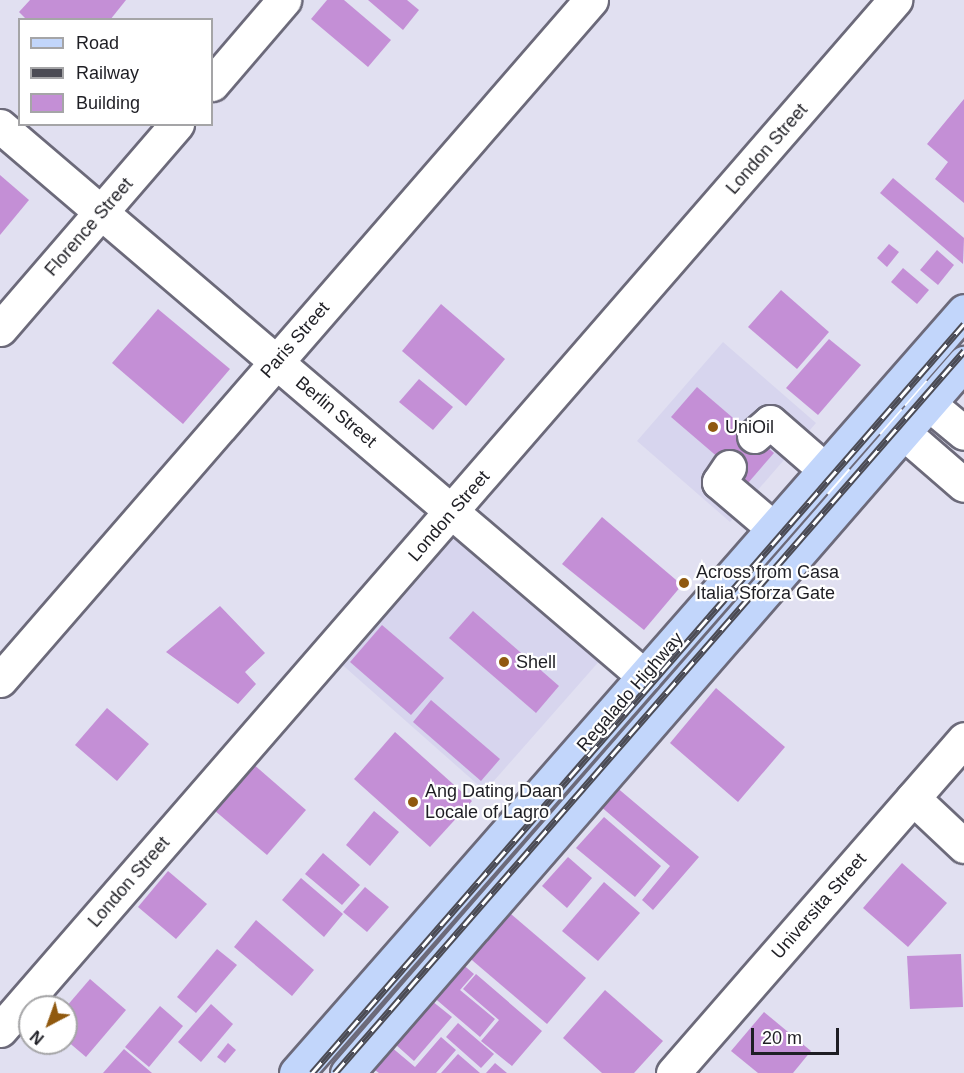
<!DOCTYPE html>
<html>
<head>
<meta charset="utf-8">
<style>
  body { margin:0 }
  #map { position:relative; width:964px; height:1073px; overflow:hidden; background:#e1e0f1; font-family:Arial,sans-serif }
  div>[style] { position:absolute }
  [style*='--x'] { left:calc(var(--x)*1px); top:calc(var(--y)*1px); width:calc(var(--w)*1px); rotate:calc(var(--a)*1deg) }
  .built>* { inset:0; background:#d7d5ee }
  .building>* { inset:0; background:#c48fd6 }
  .roads { filter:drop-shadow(2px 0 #6c6a7a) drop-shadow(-2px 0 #6c6a7a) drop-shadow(0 2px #6c6a7a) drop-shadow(0 -2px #6c6a7a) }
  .minor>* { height:33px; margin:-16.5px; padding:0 16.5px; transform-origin:16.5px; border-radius:16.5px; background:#fff }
  .major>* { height:33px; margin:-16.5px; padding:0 16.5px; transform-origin:16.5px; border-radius:16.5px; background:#c2d6fb }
  .rail>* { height:7px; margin-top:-3.5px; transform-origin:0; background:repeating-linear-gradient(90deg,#fff 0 14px,#4b4b54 0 28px); box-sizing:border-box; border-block:2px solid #4b4b54 }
  .dots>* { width:16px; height:16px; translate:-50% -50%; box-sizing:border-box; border:3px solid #fff; border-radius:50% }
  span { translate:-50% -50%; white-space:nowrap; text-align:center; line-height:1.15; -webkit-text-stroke:4.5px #fff; paint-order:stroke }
  .street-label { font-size:18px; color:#1e1e24 }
  .poi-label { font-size:18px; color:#1e1e24 }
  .left { translate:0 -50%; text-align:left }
  .legend { position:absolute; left:18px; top:18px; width:195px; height:108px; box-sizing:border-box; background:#fff; border:2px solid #a5a5a7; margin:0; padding:8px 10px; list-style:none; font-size:18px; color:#1e1e24 }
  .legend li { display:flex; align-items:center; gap:12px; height:30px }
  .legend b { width:30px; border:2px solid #a5a5a7 }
  .north { position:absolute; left:18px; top:995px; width:60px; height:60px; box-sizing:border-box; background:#fff; border:2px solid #a5a5a7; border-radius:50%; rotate:221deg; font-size:16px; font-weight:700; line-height:24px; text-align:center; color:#1e1e24 }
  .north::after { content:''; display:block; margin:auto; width:21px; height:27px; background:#90590f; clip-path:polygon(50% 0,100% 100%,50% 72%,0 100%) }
  .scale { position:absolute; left:751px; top:1028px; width:88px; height:27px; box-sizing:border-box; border:3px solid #1e1e24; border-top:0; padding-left:8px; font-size:18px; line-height:21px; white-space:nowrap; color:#1e1e24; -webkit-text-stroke:4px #fff; paint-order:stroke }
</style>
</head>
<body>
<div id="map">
  <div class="built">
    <i style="clip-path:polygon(723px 342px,816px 423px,730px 522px,637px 441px)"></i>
    <i style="clip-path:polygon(455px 528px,602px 658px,485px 791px,338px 661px)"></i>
  </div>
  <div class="building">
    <i style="clip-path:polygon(30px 0,126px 0,110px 20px,27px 20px,19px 12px)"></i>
    <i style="clip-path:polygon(327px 0,344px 0,391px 40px,368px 67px,311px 19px)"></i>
    <i style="clip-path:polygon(368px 0,407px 0,419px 10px,403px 30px)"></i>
    <i style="clip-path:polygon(964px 99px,964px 203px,935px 179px,948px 162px,927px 144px)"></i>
    <i style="clip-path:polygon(0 175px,29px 200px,0 235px)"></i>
    <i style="clip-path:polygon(893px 178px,964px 238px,963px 264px,880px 193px)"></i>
    <i style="clip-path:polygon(889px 244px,899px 252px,887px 267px,877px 258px)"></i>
    <i style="clip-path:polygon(937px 250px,954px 265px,938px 285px,920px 270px)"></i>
    <i style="clip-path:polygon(903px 268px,929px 290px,917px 304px,891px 282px)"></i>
    <i style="clip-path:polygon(781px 290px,829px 332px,797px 369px,748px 327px)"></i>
    <i style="clip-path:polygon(441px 304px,505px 359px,466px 406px,402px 351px)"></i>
    <i style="clip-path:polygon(158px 309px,230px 369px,183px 424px,112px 363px)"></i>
    <i style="clip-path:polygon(829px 339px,861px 365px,818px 415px,786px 388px)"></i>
    <i style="clip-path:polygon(419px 379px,453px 407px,433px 430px,399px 402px)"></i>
    <i style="clip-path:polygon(697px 387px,774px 453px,748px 483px,671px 417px)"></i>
    <i style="clip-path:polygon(602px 517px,682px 585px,644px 630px,562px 564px)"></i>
    <i style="clip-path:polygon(220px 606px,265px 653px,245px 672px,256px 684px,238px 704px,166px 652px)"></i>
    <i style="clip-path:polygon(473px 611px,559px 686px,536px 713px,449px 638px)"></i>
    <i style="clip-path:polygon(382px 625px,444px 678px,411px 715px,350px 662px)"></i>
    <i style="clip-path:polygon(716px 688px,785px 747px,738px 802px,670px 743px)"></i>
    <i style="clip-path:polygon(431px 700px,500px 759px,481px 781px,413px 722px)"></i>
    <i style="clip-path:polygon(107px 708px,149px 744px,117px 781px,75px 745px)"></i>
    <i style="clip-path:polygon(395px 732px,472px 801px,430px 847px,354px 779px)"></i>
    <i style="clip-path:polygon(253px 764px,306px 810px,267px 855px,214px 810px)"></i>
    <i style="clip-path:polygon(615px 786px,699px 857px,653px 910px,642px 900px,670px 866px,599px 805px)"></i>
    <i style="clip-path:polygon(374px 811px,399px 832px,370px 866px,346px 845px)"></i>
    <i style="clip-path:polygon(604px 817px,661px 866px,635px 897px,576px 848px)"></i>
    <i style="clip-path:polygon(323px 853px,360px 885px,342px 905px,305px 874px)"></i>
    <i style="clip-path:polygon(568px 857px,592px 878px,567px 908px,542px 886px)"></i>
    <i style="clip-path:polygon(902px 863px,947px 903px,908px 947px,863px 908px)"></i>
    <i style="clip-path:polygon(168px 871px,207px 904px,176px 939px,138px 907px)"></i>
    <i style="clip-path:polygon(301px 878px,343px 914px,324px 937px,282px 900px)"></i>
    <i style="clip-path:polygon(604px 882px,640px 913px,598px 961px,562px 931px)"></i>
    <i style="clip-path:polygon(365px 887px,389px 907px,367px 932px,343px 912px)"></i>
    <i style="clip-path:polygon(505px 909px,586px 978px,547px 1024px,466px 955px)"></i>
    <i style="clip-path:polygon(256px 920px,314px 970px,292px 996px,234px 947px)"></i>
    <i style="clip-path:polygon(217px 949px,237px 965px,196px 1013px,177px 997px)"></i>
    <i style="clip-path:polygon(961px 954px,963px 1007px,910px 1009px,907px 956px)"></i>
    <i style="clip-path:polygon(460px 962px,474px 974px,460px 990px,495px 1019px,480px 1037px,431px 995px)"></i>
    <i style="clip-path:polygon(476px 974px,542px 1031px,512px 1066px,481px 1041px,499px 1020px,463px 989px)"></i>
    <i style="clip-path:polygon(90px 979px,126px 1010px,86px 1057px,66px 1040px,66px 1007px)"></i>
    <i style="clip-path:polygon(605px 990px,663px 1041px,634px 1073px,602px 1073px,563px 1038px)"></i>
    <i style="clip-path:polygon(432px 1001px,452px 1017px,414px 1061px,395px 1044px)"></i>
    <i style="clip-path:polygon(211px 1004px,233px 1024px,201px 1062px,178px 1042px)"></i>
    <i style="clip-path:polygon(160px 1006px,183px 1026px,149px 1067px,125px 1047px)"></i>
    <i style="clip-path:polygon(764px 1012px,811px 1051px,793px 1073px,758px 1073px,731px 1051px)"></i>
    <i style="clip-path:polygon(458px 1023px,494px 1054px,481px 1068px,446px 1037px)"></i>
    <i style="clip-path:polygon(441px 1037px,456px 1050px,436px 1073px,379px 1073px,372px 1068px,390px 1046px,415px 1067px)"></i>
    <i style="clip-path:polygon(228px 1043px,236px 1050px,225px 1063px,217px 1057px)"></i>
    <i style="clip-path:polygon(124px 1049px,152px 1073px,103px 1073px)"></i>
    <i style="clip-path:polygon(458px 1054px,480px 1073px,441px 1073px)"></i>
    <i style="clip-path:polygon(495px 1063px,507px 1073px,486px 1073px)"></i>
  </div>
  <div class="roads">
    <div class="minor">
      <i style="--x:212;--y:84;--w:111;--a:-49.4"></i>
      <i style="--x:0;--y:126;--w:847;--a:40.5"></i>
      <i style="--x:0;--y:329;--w:271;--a:-49.2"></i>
      <i style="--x:906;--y:385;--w:75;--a:39.6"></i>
      <i style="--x:882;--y:414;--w:108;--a:40.9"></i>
      <i style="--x:754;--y:436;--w:21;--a:-41"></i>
      <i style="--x:770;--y:422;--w:102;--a:41"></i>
      <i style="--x:729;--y:467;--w:18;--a:124"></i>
      <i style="--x:719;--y:482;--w:71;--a:40.4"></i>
      <i style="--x:0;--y:680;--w:901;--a:-49.01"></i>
      <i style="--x:913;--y:798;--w:70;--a:43.3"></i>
      <i style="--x:0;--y:1030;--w:1365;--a:-49.01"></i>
      <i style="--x:673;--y:1073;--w:443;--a:-48.9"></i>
    </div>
    <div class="major">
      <i style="--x:296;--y:1073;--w:1013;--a:-48.76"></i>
      <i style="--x:347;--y:1073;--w:941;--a:-49.01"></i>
    </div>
  </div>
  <div class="rail">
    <i style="--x:312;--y:1073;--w:993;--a:-48.96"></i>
    <i style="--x:335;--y:1073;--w:958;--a:-48.94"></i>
  </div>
  <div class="dots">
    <i style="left:713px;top:427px;background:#90590f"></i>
    <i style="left:684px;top:583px;background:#90590f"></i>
    <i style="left:504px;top:662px;background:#90590f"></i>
    <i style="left:413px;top:802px;background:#90590f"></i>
  </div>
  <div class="street-label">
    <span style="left:767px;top:149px;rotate:-49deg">London Street</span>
    <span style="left:89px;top:227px;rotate:-49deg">Florence Street</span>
    <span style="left:295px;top:340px;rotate:-49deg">Paris Street</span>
    <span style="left:336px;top:412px;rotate:40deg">Berlin Street</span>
    <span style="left:449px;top:516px;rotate:-49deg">London Street</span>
    <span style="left:630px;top:692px;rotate:-49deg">Regalado Highway</span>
    <span style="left:129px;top:882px;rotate:-49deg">London Street</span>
    <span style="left:819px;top:906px;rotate:-49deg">Universita Street</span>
  </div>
  <div class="poi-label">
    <span class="left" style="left:725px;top:427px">UniOil</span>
    <span class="left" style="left:696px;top:583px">Across from Casa<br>Italia Sforza Gate</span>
    <span class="left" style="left:516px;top:662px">Shell</span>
    <span class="left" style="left:425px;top:802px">Ang Dating Daan<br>Locale of Lagro</span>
  </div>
  <ul class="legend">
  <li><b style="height:8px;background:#c2d6fb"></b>Road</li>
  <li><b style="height:8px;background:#4b4b54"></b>Railway</li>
  <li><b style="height:16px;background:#c48fd6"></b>Building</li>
  </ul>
  <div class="north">N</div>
  <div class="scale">20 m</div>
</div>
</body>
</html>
